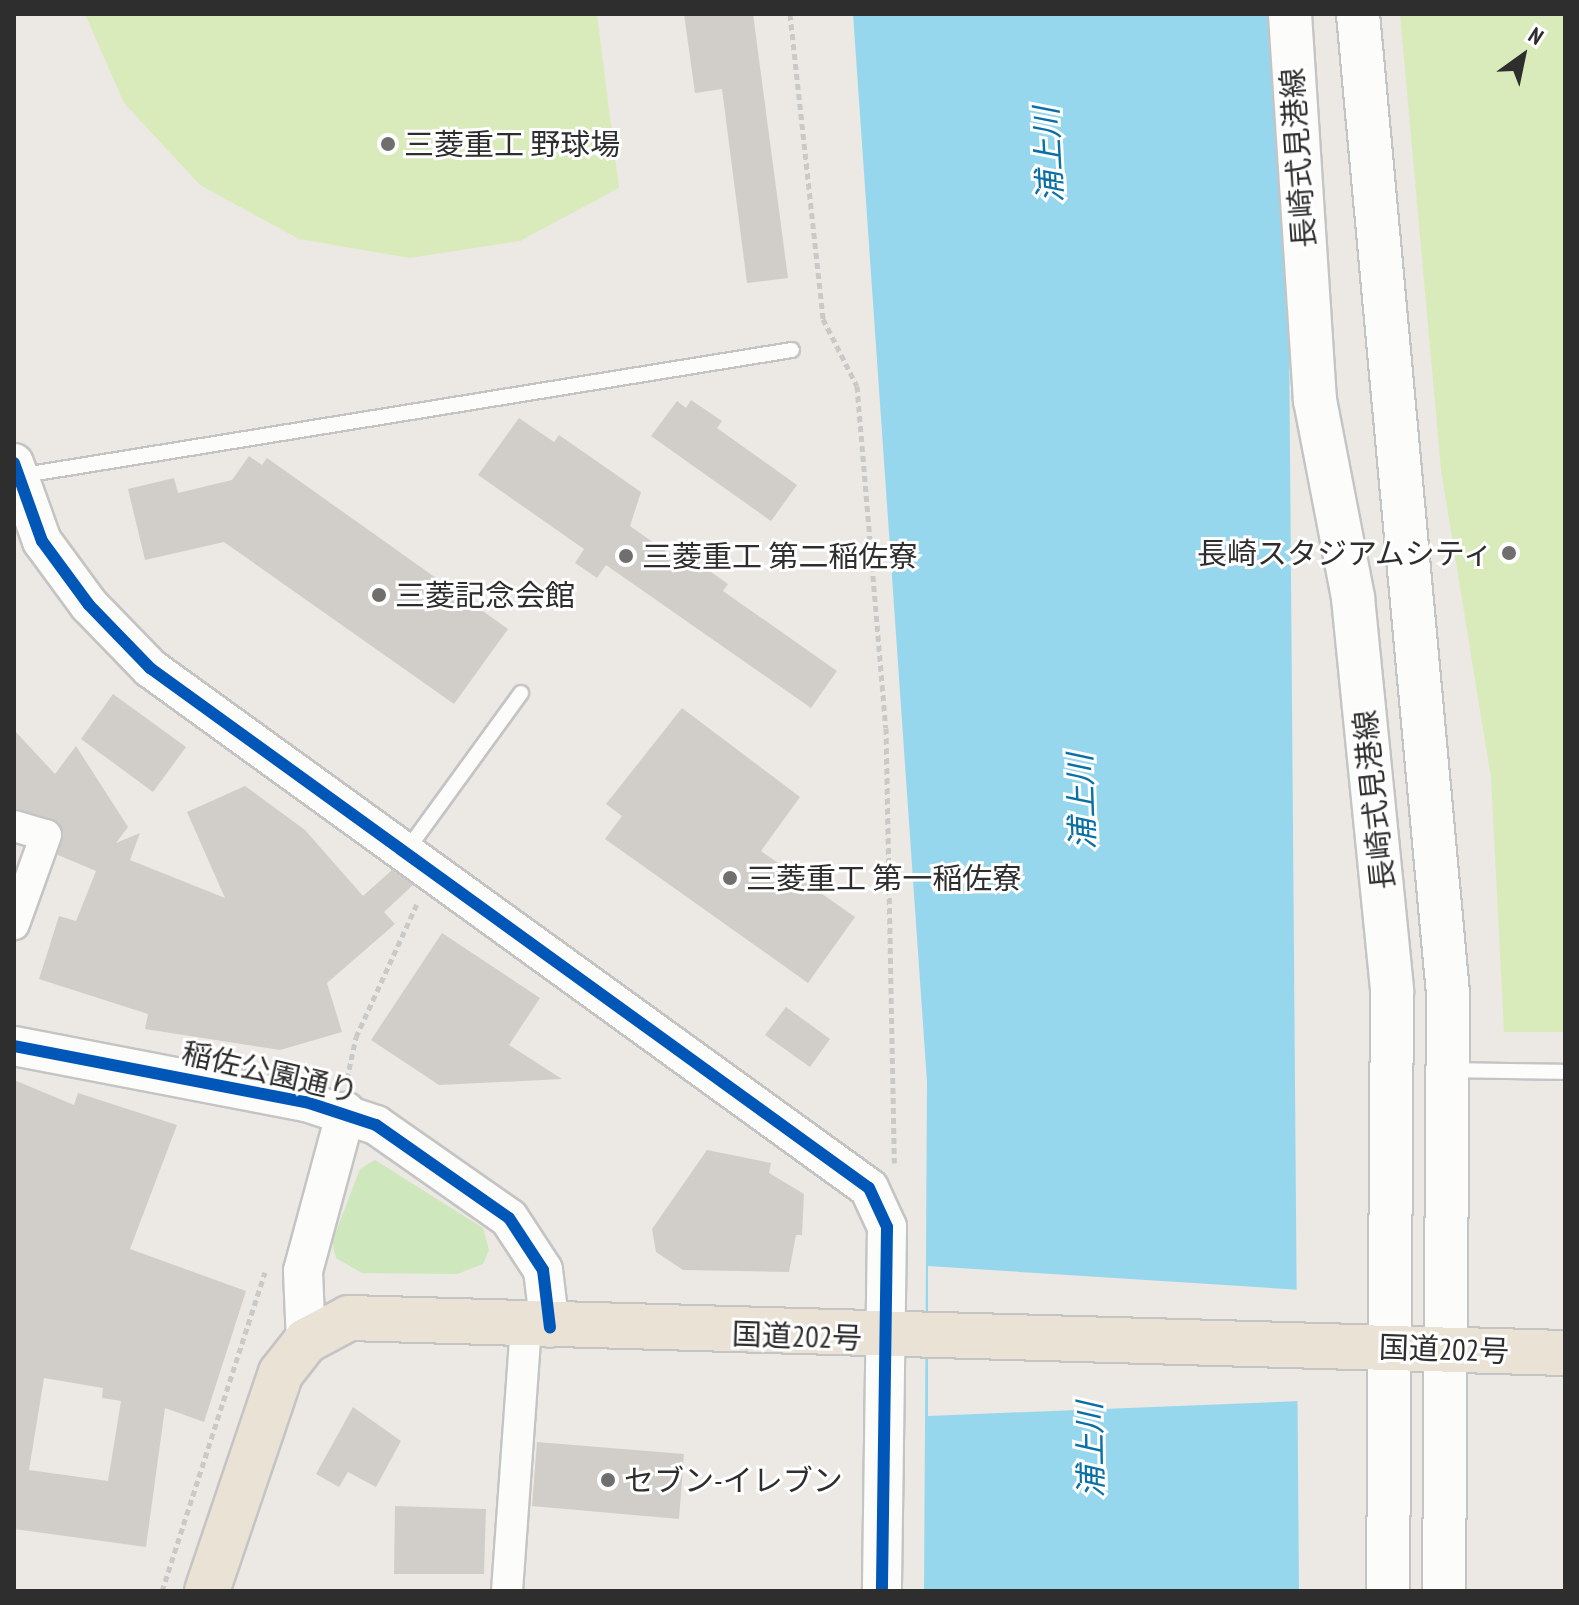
<!DOCTYPE html>
<html>
<head>
<meta charset="utf-8">
<style>
  body { margin:0 }
  #map { position:relative; width:1579px; height:1605px; overflow:hidden; background:#ece8e4; font-family:"PT Sans Narrow","Noto Sans JP",sans-serif }
  div>[style] { position:absolute }
  [style*='--x'] { left:calc(var(--x)*1px); top:calc(var(--y)*1px); width:calc(var(--w)*1px); rotate:calc(var(--a)*1deg) }
  .green>* { inset:0; background:#cee7bc }
  .pitch>* { inset:0; background:#d9ebba }
  .water>* { inset:0; background:#97d7ee }
  .pier>* { inset:0; background:#ece8e4 }
  .building>* { inset:0; background:#d1ceca }
  .path>* { height:5px; margin-top:-2.5px; transform-origin:0; background:repeating-linear-gradient(90deg,#c9c9c8 0 6px,transparent 0 10px) }
  .roads { filter:drop-shadow(2px 0 #c5c4c5) drop-shadow(-2px 0 #c5c4c5) drop-shadow(0 2px #c5c4c5) drop-shadow(0 -2px #c5c4c5) }
  .service>* { height:14px; margin:-7px; padding:0 7px; transform-origin:7px; border-radius:7px; background:#fcfcfb }
  .minor>* { height:30px; margin:-15px; padding:0 15px; transform-origin:15px; border-radius:15px; background:#fcfcfb }
  .tertiary>* { height:38px; margin:-19px; padding:0 19px; transform-origin:19px; border-radius:19px; background:#fcfcfb }
  .secondary>* { height:42px; margin:-21px; padding:0 21px; transform-origin:21px; border-radius:21px; background:#fcfcfb }
  .trunk>* { height:44px; margin:-22px; padding:0 22px; transform-origin:22px; border-radius:22px; background:#eae2d5 }
  .cycleway>* { height:12px; margin:-6px; padding:0 6px; transform-origin:6px; border-radius:6px; background:#0057b8 }
  .dots>* { width:22px; height:22px; translate:-50% -50%; box-sizing:border-box; border:4px solid #fff; border-radius:50% }
  span { translate:-50% -50%; white-space:nowrap; text-align:center; line-height:1.15; -webkit-text-stroke:6px #fff; paint-order:stroke }
  .poi-label { font-size:30px; color:#2e2e2e }
  .left { translate:0 -50%; text-align:left }
  .right { translate:-100% -50%; text-align:right }
  .street-label { font-size:30px; color:#2e2e2e }
  .water-label { font-size:32px; color:#0a6fa5; font-style:italic }
  .frame { position:absolute; inset:0; border:16px solid #2e2e2e; pointer-events:none }
  .north { position:absolute; left:1483px; top:16px; width:80px; height:80px; -webkit-text-stroke:6px #fff; paint-order:stroke; rotate:33deg; font-size:22px; font-weight:700; line-height:32px; text-align:center; color:#2e2e2e }
  .north::after { content:''; display:block; margin:auto; width:28px; height:36px; background:#2e2e2e; clip-path:polygon(50% 0,100% 100%,50% 72%,0 100%) }
</style>
</head>
<body>
<div id="map">
  <div class="green">
    <i style="clip-path:polygon(375px 1160px,483px 1228px,489px 1250px,483px 1264px,457px 1274px,362px 1273px,336px 1258px,332px 1242px,360px 1169px)"></i>
  </div>
  <div class="pitch">
    <i style="clip-path:polygon(85px 14px,597px 14px,619px 188px,520px 241px,410px 258px,299px 239px,200px 185px,124px 103px)"></i>
    <i style="clip-path:polygon(1400px 14px,1565px 14px,1565px 1032px,1504px 1032px,1491px 778px,1441px 470px)"></i>
  </div>
  <div class="water">
    <i style="clip-path:polygon(853px 14px,1276px 14px,1289px 322px,1299px 1591px,924px 1591px,927px 1082px)"></i>
  </div>
  <div class="pier">
    <i style="clip-path:polygon(928px 1266px,1302px 1290px,1300px 1401px,928px 1416px)"></i>
  </div>
  <div class="building">
    <i style="clip-path:polygon(684px 14px,753px 14px,788px 278px,747px 283px,722px 89px,695px 93px)"></i>
    <i style="clip-path:polygon(691px 400px,722px 421px,717px 428px,797px 485px,771px 521px,651px 436px,677px 401px,686px 408px)"></i>
    <i style="clip-path:polygon(519px 418px,554px 442px,559px 435px,641px 492px,630px 526px,692px 570px,697px 562px,728px 584px,723px 591px,837px 671px,811px 708px,606px 565px,597px 578px,575px 563px,584px 549px,478px 475px)"></i>
    <i style="clip-path:polygon(249px 456px,262px 465px,267px 458px,508px 629px,454px 704px,224px 542px,145px 560px,128px 489px,174px 478px,178px 493px,232px 480px)"></i>
    <i style="clip-path:polygon(113px 694px,186px 747px,153px 792px,81px 739px)"></i>
    <i style="clip-path:polygon(682px 708px,800px 797px,761px 851px,855px 917px,808px 983px,605px 839px,622px 816px,606px 804px)"></i>
    <i style="clip-path:polygon(14px 730px,55px 774px,76px 746px,128px 827px,116px 843px,140px 833px,130px 860px,225px 898px,187px 812px,245px 786px,305px 830px,363px 896px,392px 870px,413px 885px,384px 912px,395px 924px,327px 983px,342px 1032px,280px 1050px,145px 1029px,148px 1014px,39px 979px,59px 916px,76px 921px,96px 871px,58px 855px,59px 822px,14px 808px)"></i>
    <i style="clip-path:polygon(442px 933px,540px 998px,509px 1045px,562px 1079px,439px 1085px,371px 1040px)"></i>
    <i style="clip-path:polygon(786px 1007px,830px 1039px,810px 1067px,765px 1035px)"></i>
    <i style="clip-path:polygon(evenodd,14px 1080px,74px 1105px,78px 1093px,177px 1125px,130px 1249px,246px 1291px,204px 1422px,165px 1408px,146px 1547px,14px 1529px,14px 1080px,44px 1378px,103px 1388px,102px 1398px,121px 1401px,108px 1481px,29px 1470px,44px 1378px)"></i>
    <i style="clip-path:polygon(707px 1150px,771px 1163px,769px 1173px,804px 1194px,802px 1235px,796px 1235px,789px 1272px,683px 1270px,656px 1252px,652px 1229px)"></i>
    <i style="clip-path:polygon(353px 1407px,401px 1441px,376px 1487px,348px 1472px,339px 1487px,316px 1474px)"></i>
    <i style="clip-path:polygon(537px 1442px,684px 1454px,679px 1519px,532px 1506px)"></i>
    <i style="clip-path:polygon(395px 1506px,486px 1509px,484px 1574px,394px 1574px)"></i>
  </div>
  <div class="path">
    <i style="--x:790;--y:14;--w:307;--a:83.8"></i>
    <i style="--x:823;--y:319;--w:75;--a:63.1"></i>
    <i style="--x:857;--y:386;--w:343;--a:85.2"></i>
    <i style="--x:886;--y:728;--w:435;--a:88.9"></i>
    <i style="--x:347;--y:1079;--w:43;--a:-77.9"></i>
    <i style="--x:356;--y:1037;--w:146;--a:-65.4"></i>
    <i style="--x:162;--y:1591;--w:335;--a:-72.1"></i>
  </div>
  <div class="roads">
    <div class="service">
      <i style="--x:18;--y:476;--w:784;--a:-9.25"></i>
      <i style="--x:407;--y:850;--w:194;--a:-54"></i>
      <i style="--x:1452;--y:1070;--w:113;--a:1"></i>
    </div>
    <div class="minor">
      <i style="--x:14;--y:826;--w:33;--a:16"></i>
      <i style="--x:46;--y:835;--w:95;--a:109.8"></i>
      <i style="--x:507;--y:1591;--w:267;--a:-85.9"></i>
    </div>
    <div class="tertiary">
      <i style="--x:14;--y:463;--w:83;--a:70.3"></i>
      <i style="--x:42;--y:541;--w:79;--a:53.7"></i>
      <i style="--x:89;--y:605;--w:88;--a:45.9"></i>
      <i style="--x:150;--y:668;--w:887;--a:35.88"></i>
      <i style="--x:869;--y:1188;--w:43;--a:65.2"></i>
      <i style="--x:887;--y:1227;--w:364;--a:90.8"></i>
      <i style="--x:14;--y:1046;--w:297;--a:10.9"></i>
      <i style="--x:306;--y:1102;--w:74;--a:18.2"></i>
      <i style="--x:376;--y:1125;--w:162;--a:35"></i>
      <i style="--x:509;--y:1218;--w:62;--a:56.8"></i>
      <i style="--x:543;--y:1270;--w:58;--a:83.1"></i>
      <i style="--x:306;--y:1341;--w:70;--a:-92.5"></i>
      <i style="--x:303;--y:1271;--w:165;--a:-74.9"></i>
    </div>
    <div class="secondary">
      <i style="--x:1290;--y:14;--w:387;--a:86.3"></i>
      <i style="--x:1315;--y:400;--w:202;--a:79.1"></i>
      <i style="--x:1353;--y:598;--w:395;--a:84.3"></i>
      <i style="--x:1392;--y:991;--w:600;--a:90.38"></i>
      <i style="--x:1358;--y:14;--w:984;--a:84.75"></i>
      <i style="--x:1448;--y:994;--w:597;--a:90.38"></i>
    </div>
    <div class="trunk">
      <i style="--x:207;--y:1591;--w:230;--a:-71.3"></i>
      <i style="--x:281;--y:1373;--w:41;--a:-52"></i>
      <i style="--x:306;--y:1341;--w:49;--a:-28.1"></i>
      <i style="--x:349;--y:1318;--w:1217;--a:1.65"></i>
    </div>
  </div>
  <div class="cycleway">
    <i style="--x:14;--y:463;--w:83;--a:70.3"></i>
    <i style="--x:42;--y:541;--w:79;--a:53.7"></i>
    <i style="--x:89;--y:605;--w:88;--a:45.9"></i>
    <i style="--x:150;--y:668;--w:887;--a:35.88"></i>
    <i style="--x:869;--y:1188;--w:43;--a:65.2"></i>
    <i style="--x:887;--y:1227;--w:364;--a:90.8"></i>
    <i style="--x:14;--y:1046;--w:297;--a:10.9"></i>
    <i style="--x:306;--y:1102;--w:74;--a:18.2"></i>
    <i style="--x:376;--y:1125;--w:162;--a:35"></i>
    <i style="--x:509;--y:1218;--w:62;--a:56.8"></i>
    <i style="--x:543;--y:1270;--w:58;--a:83.1"></i>
  </div>
  <div class="dots">
    <i style="left:388px;top:144px;background:#706f6e"></i>
    <i style="left:1509px;top:553px;background:#706f6e"></i>
    <i style="left:626px;top:556px;background:#706f6e"></i>
    <i style="left:379px;top:595px;background:#706f6e"></i>
    <i style="left:730px;top:878px;background:#706f6e"></i>
    <i style="left:608px;top:1480px;background:#706f6e"></i>
  </div>
  <div class="poi-label">
    <span class="left" style="left:404px;top:144px">三菱重工 野球場</span>
    <span class="right" style="left:1493px;top:553px">長崎スタジアムシティ</span>
    <span class="left" style="left:642px;top:556px">三菱重工 第二稲佐寮</span>
    <span class="left" style="left:395px;top:595px">三菱記念会館</span>
    <span class="left" style="left:746px;top:878px">三菱重工 第一稲佐寮</span>
    <span class="left" style="left:624px;top:1480px">セブン-イレブン</span>
  </div>
  <div class="street-label">
    <span style="left:1298px;top:158px;rotate:-94deg">長崎式見港線</span>
    <span style="left:1374px;top:800px;rotate:-96deg">長崎式見港線</span>
    <span style="left:270px;top:1072px;rotate:13deg">稲佐公園通り</span>
    <span style="left:797px;top:1336px;rotate:2deg">国道202号</span>
    <span style="left:1444px;top:1349px;rotate:2deg">国道202号</span>
  </div>
  <div class="water-label">
    <span style="left:1048px;top:155px;rotate:-93deg">浦上川</span>
    <span style="left:1081px;top:802px;rotate:-92deg">浦上川</span>
    <span style="left:1090px;top:1450px;rotate:-91deg">浦上川</span>
  </div>
  <div class="frame"></div>
  <div class="north">N</div>
</div>
</body>
</html>
